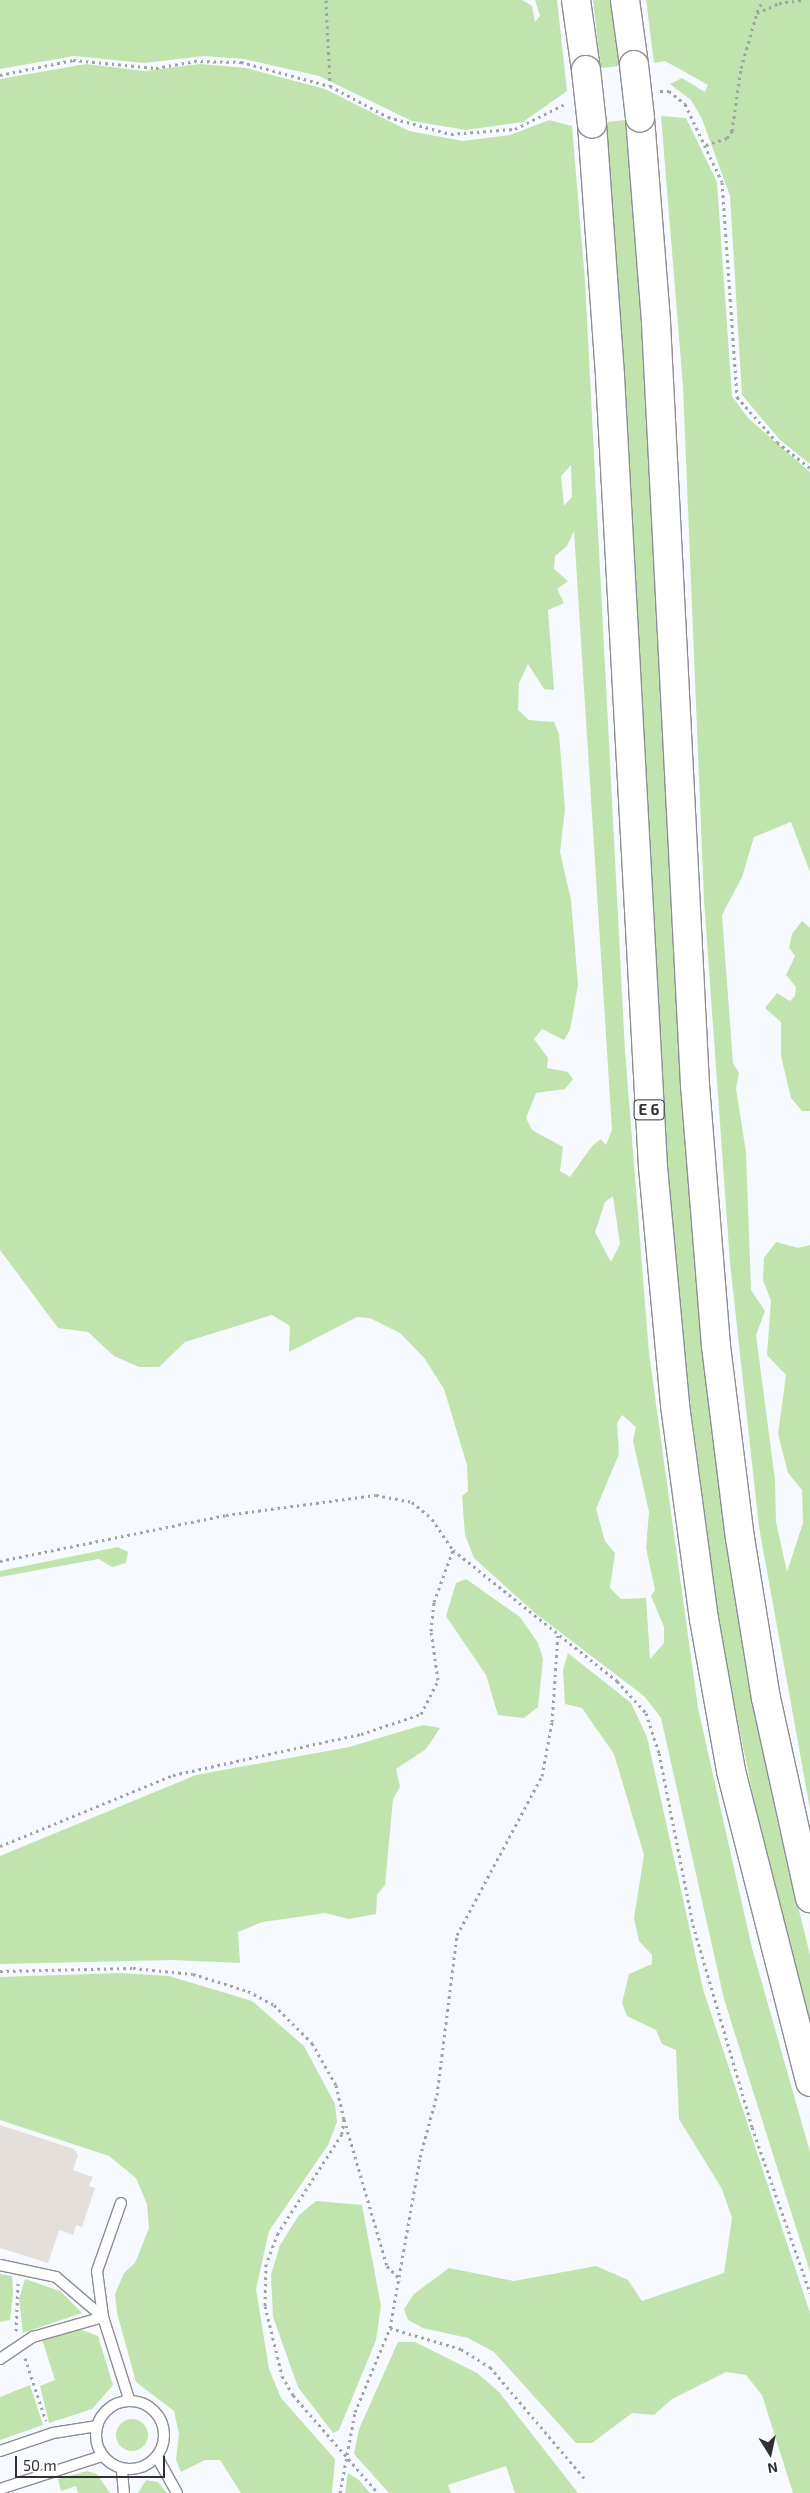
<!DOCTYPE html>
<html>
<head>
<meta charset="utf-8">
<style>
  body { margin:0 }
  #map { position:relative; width:810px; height:2493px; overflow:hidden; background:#f6f9fe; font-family:"Exo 2",sans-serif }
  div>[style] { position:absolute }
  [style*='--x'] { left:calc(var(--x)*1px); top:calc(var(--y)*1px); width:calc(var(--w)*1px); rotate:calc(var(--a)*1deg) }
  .green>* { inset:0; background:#c1e4ae }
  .round { border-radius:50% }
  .building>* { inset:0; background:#e5dfdc }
  .path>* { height:3px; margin-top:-1.5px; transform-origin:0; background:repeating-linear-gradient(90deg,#a0a3a6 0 2.5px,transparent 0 6.5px) }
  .roads { filter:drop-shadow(1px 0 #8b8e93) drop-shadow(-1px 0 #8b8e93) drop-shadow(0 1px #8b8e93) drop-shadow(0 -1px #8b8e93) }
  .service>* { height:10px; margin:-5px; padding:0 5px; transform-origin:5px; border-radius:5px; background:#fff }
  .service>.ring { margin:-5px; padding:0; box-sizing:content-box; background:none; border:10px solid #fff; border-radius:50% }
  .motorway>* { height:28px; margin:-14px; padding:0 14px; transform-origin:14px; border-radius:14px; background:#fff }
  .bridges { filter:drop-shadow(1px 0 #8b8e93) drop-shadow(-1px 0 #8b8e93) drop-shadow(0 1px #8b8e93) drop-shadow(0 -1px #8b8e93) }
  .motorway-bridge>* { height:28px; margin:-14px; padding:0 14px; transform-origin:14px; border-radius:14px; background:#fff }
  span { translate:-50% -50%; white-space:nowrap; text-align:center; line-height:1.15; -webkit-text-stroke:5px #fff; paint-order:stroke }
  .shield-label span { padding:1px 4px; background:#fff; border:1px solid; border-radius:4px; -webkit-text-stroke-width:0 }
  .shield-label { font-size:15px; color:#303133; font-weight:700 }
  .north { position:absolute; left:745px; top:2428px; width:50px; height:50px; -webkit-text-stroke:4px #fff; paint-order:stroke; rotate:170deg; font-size:14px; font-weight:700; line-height:20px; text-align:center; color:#303133 }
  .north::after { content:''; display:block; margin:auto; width:18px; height:22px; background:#303133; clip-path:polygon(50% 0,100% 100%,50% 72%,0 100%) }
  .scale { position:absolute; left:15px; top:2456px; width:150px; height:22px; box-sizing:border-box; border:2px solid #303133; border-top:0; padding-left:6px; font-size:15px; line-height:18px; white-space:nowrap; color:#303133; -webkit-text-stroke:4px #fff; paint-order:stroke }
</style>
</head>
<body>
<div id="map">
  <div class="green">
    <i style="clip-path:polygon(0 0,522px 0,532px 6px,535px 22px,540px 16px,535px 0,557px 0,567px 91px,523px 122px,466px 130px,412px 121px,319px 76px,244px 59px,204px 56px,144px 63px,74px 56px,0 69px)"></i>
    <i style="clip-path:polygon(593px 0,613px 0,619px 66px,601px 68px)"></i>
    <i style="clip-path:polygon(646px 0,810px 0,810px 464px,780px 440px,742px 395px,730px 196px,702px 119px,691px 100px,670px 84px,682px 78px,705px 92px,708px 85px,665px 61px,654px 63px)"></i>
    <i style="clip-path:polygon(evenodd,86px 64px,145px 71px,200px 64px,246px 68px,325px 89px,409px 131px,463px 141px,510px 135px,549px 120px,572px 126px,585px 281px,625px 1051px,649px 1353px,698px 1708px,752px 1948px,810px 2152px,810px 2272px,724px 1999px,661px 1718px,644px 1696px,535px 1613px,474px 1558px,465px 1535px,462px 1496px,468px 1491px,467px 1465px,444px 1389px,425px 1359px,400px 1333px,370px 1318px,357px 1317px,289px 1352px,290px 1326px,272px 1315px,185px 1342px,159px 1367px,139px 1367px,114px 1356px,88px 1332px,58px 1328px,0 1250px,0 79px,86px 64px,571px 465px,572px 497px,564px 506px,561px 476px,571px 465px,86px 64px,574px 531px,612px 1130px,606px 1145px,601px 1139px,592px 1146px,570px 1177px,560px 1171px,563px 1147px,532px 1130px,526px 1118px,536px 1093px,565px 1089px,573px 1079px,568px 1072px,547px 1068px,548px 1058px,534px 1039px,542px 1029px,564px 1040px,570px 1030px,578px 985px,571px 900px,560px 852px,565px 809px,559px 734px,554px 722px,529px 720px,518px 710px,519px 683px,528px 664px,544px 689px,554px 690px,548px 610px,564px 603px,557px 589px,568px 581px,554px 569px,555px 556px,567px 546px,574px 531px,86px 64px,613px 1196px,620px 1244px,611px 1262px,595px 1232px,605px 1202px,613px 1196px,86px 64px,622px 1415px,636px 1427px,633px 1441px,649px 1512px,646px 1548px,655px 1590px,651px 1596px,664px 1627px,664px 1643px,650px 1659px,646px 1598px,621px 1599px,610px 1588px,615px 1553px,605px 1541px,596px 1509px,619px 1454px,617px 1423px,622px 1415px)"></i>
    <i style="clip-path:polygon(661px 116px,686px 118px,717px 182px,732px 396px,748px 418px,810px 472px,810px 872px,791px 822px,754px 837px,742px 877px,722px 915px,733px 1063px,739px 1073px,736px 1089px,746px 1152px,751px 1290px,765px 1311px,756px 1335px,775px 1480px,776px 1522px,787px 1572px,803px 1523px,802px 1490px,788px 1473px,778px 1434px,786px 1375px,767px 1355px,771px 1301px,763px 1280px,764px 1258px,776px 1242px,798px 1248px,810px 1245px,810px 1809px,759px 1527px,730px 1263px,704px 900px,683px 387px)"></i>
    <i style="clip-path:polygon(625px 120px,645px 361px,673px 944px,700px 1319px,738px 1618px,778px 1825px,810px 1955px,810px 2032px,773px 1893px,722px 1644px,682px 1340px,665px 1136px,607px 122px)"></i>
    <i style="clip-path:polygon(802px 921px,810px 928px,810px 1111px,802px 1111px,791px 1098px,781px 1056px,781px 1022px,765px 1008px,777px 993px,790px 1001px,795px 996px,796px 987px,786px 975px,795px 956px,789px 948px,792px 934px)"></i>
    <i style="clip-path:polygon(118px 1547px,128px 1552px,126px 1563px,112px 1567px,99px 1559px,0 1577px,0 1571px)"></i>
    <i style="clip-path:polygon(466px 1579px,520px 1617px,538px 1643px,543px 1659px,538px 1707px,524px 1718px,498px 1715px,486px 1675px,446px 1616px,456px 1583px)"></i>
    <i style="clip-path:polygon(568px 1653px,631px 1703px,647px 1737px,703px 1989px,810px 2313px,810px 2493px,793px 2493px,762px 2395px,746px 2375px,726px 2372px,672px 2399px,654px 2415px,632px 2413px,592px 2443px,576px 2443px,494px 2352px,468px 2338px,423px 2328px,408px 2320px,404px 2309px,414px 2294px,449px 2268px,514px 2281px,596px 2266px,628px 2280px,642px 2301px,724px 2273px,732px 2218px,722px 2189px,679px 2119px,676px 2050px,662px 2044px,656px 2030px,627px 2016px,622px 2003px,629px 1974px,652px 1964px,652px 1955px,639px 1941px,634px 1918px,644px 1855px,614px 1754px,582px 1708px,565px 1704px,563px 1670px)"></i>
    <i style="clip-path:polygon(423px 1725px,440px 1728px,426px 1749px,396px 1769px,400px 1787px,393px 1799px,385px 1885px,377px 1895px,376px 1914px,349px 1919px,325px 1913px,263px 1922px,238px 1932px,240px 1963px,173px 1960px,0 1964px,0 1856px,196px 1775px,349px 1747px)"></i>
    <i style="clip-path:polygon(120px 1973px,169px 1976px,252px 2001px,304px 2046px,335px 2104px,337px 2122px,328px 2145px,269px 2231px,256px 2289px,269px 2369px,281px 2398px,335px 2459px,332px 2493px,241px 2493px,220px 2460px,205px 2460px,181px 2472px,176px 2460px,179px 2434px,174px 2411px,136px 2382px,117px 2313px,115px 2294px,124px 2273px,135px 2263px,149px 2228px,147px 2204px,136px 2178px,109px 2156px,0 2120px,0 1977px)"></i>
    <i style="clip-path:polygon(316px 2201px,362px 2205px,381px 2306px,376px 2340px,339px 2430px,333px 2433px,298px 2387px,273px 2317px,271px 2275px,280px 2245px,299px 2215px)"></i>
    <i style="clip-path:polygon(0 2274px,12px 2276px,13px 2293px,10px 2320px,0 2322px)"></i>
    <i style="clip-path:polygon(25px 2279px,60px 2291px,82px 2313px,23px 2333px,19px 2299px)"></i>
    <i style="clip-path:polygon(79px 2329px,98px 2336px,113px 2385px,92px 2409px,49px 2423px,40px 2386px,55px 2380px,42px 2339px)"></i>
    <i style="clip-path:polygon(398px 2342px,415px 2342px,477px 2373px,499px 2392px,578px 2493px,515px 2493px,506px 2466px,448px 2485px,451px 2493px,389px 2493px,354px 2454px,359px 2429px)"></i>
    <i style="clip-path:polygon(30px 2385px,43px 2425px,0 2440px,0 2397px)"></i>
    <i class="round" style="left:116px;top:2419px;width:32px;height:32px"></i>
    <i style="clip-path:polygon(87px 2471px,97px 2474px,110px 2493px,78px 2493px,76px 2486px,61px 2491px,58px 2479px)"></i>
    <i style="clip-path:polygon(348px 2473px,359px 2480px,370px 2493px,345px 2493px)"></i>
    <i style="clip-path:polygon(146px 2480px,158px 2482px,167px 2493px,138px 2493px)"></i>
  </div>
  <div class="building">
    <i style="clip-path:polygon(0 2125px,74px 2149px,78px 2155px,73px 2170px,93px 2177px,89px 2186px,95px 2188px,82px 2227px,76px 2225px,73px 2235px,59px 2230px,48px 2263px,0 2248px)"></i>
  </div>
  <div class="path">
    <i style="--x:326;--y:0;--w:86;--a:87.3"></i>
    <i style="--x:757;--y:12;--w:13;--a:-63"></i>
    <i style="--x:0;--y:75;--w:75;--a:-11.6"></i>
    <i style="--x:73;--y:60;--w:83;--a:5.5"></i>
    <i style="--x:156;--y:68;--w:39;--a:-10"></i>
    <i style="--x:194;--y:61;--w:47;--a:1.2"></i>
    <i style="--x:241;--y:62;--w:92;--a:15.1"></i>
    <i style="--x:330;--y:86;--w:66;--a:28.1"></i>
    <i style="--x:388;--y:117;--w:65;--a:15.1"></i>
    <i style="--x:451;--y:134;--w:64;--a:-4.5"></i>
    <i style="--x:515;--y:129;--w:58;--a:-26.6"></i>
    <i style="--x:660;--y:91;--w:9;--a:0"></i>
    <i style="--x:669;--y:91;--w:21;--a:39"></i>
    <i style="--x:685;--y:104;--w:86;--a:64.6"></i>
    <i style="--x:722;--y:182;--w:216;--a:86"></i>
    <i style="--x:737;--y:397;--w:60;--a:48.4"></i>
    <i style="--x:777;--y:442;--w:42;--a:38.2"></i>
    <i style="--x:706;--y:145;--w:22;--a:-18"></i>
    <i style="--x:727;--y:138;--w:9;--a:-54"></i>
    <i style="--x:732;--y:131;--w:64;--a:-81.9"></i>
    <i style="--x:741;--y:68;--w:57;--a:-73.8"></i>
    <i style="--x:757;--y:13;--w:24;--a:-24"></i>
    <i style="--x:779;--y:3;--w:26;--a:-7"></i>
    <i style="--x:0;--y:1561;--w:231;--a:-11.5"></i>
    <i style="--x:226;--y:1515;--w:151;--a:-7.6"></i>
    <i style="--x:376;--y:1495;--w:37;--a:11"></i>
    <i style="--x:412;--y:1502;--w:26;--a:40"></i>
    <i style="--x:432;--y:1519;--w:37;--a:56"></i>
    <i style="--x:0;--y:1846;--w:187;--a:-22.3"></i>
    <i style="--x:173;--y:1775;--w:192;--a:-12.3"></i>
    <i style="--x:361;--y:1734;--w:63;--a:-18.4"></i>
    <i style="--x:421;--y:1714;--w:38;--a:-63"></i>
    <i style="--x:438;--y:1680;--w:49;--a:-98.1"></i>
    <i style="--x:431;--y:1631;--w:29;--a:-84"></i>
    <i style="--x:434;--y:1602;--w:55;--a:-69.9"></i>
    <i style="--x:453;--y:1550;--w:210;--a:38.6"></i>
    <i style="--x:617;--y:1681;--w:43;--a:47.8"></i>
    <i style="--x:646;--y:1713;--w:42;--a:72"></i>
    <i style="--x:659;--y:1753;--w:175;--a:78.8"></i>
    <i style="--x:693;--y:1925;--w:210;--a:73.7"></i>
    <i style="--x:752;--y:2127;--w:176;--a:70.7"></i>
    <i style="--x:0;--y:1971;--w:133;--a:-1.3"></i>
    <i style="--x:133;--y:1968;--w:60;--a:5.7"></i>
    <i style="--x:193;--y:1974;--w:58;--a:17.2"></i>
    <i style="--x:248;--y:1991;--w:30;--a:28"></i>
    <i style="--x:274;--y:2005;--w:54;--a:45"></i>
    <i style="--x:312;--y:2043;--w:48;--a:60.3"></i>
    <i style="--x:336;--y:2085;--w:35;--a:77"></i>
    <i style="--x:344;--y:2119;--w:15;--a:98"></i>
    <i style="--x:342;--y:2134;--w:118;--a:122.9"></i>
    <i style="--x:278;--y:2233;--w:33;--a:111"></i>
    <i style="--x:266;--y:2264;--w:42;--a:91.4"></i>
    <i style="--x:265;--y:2306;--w:72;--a:76.3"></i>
    <i style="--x:282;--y:2376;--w:22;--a:60"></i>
    <i style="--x:293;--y:2395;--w:130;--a:49.1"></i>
    <i style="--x:344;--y:2119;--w:153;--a:73.7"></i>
    <i style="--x:387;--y:2266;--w:20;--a:45"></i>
    <i style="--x:390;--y:2328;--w:174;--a:-80"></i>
    <i style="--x:420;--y:2157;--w:64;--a:-74.7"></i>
    <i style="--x:437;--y:2095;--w:161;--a:-82.9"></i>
    <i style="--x:457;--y:1935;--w:180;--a:-61.9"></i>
    <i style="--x:542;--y:1776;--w:55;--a:-79.5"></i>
    <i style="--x:552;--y:1722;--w:87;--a:-86.1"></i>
    <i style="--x:16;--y:2331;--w:48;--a:-87.6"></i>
    <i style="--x:25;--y:2358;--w:66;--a:71.6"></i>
    <i style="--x:340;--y:2493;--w:82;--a:-79.5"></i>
    <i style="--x:355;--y:2412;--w:91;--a:-67.4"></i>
    <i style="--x:390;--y:2328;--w:74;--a:16.5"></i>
    <i style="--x:461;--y:2349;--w:34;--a:32"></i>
    <i style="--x:490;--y:2367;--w:148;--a:49.7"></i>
  </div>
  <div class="roads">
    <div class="service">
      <i style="--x:0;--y:2265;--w:57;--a:12.1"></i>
      <i style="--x:56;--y:2277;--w:62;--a:40.4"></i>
      <i style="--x:103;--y:2317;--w:86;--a:72.4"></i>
      <i style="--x:0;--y:2359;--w:40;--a:-34"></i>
      <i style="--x:33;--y:2337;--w:73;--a:-15.9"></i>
      <i style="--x:103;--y:2317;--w:46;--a:-97.4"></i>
      <i style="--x:97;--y:2271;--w:72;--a:-70.6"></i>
      <i class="ring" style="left:96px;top:2401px;width:58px;height:58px"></i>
      <i style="--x:0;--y:2451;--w:56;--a:-18.8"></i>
      <i style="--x:53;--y:2433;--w:45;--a:-9"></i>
      <i style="--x:157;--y:2457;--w:41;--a:60.9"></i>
      <i style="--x:122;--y:2471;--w:22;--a:85"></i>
      <i style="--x:0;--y:2489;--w:107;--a:-17.9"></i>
    </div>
    <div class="motorway">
      <i style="--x:576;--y:0;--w:71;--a:81.9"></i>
      <i style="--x:625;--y:0;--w:66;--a:82.1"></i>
      <i style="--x:640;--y:118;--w:206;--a:85.5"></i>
      <i style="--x:656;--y:323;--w:763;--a:87.07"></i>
      <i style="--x:695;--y:1085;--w:262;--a:85.4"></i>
      <i style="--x:716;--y:1346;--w:193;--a:82.9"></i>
      <i style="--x:740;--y:1538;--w:162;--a:80.8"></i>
      <i style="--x:766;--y:1698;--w:205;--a:77.6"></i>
      <i style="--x:592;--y:124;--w:253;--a:85.9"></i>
      <i style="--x:610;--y:376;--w:792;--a:86.89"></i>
      <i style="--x:653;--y:1167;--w:239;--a:84.7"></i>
      <i style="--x:675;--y:1405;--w:216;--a:82.3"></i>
      <i style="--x:704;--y:1619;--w:154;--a:79.9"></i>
      <i style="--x:731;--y:1771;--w:321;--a:75.7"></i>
    </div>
  </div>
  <div class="bridges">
    <div class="motorway-bridge">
      <i style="--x:634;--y:65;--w:53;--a:83.5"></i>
      <i style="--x:586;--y:70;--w:54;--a:83.7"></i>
    </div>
  </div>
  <div class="shield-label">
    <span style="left:649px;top:1110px">E 6</span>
  </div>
  <div class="north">N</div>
  <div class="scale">50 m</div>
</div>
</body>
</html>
